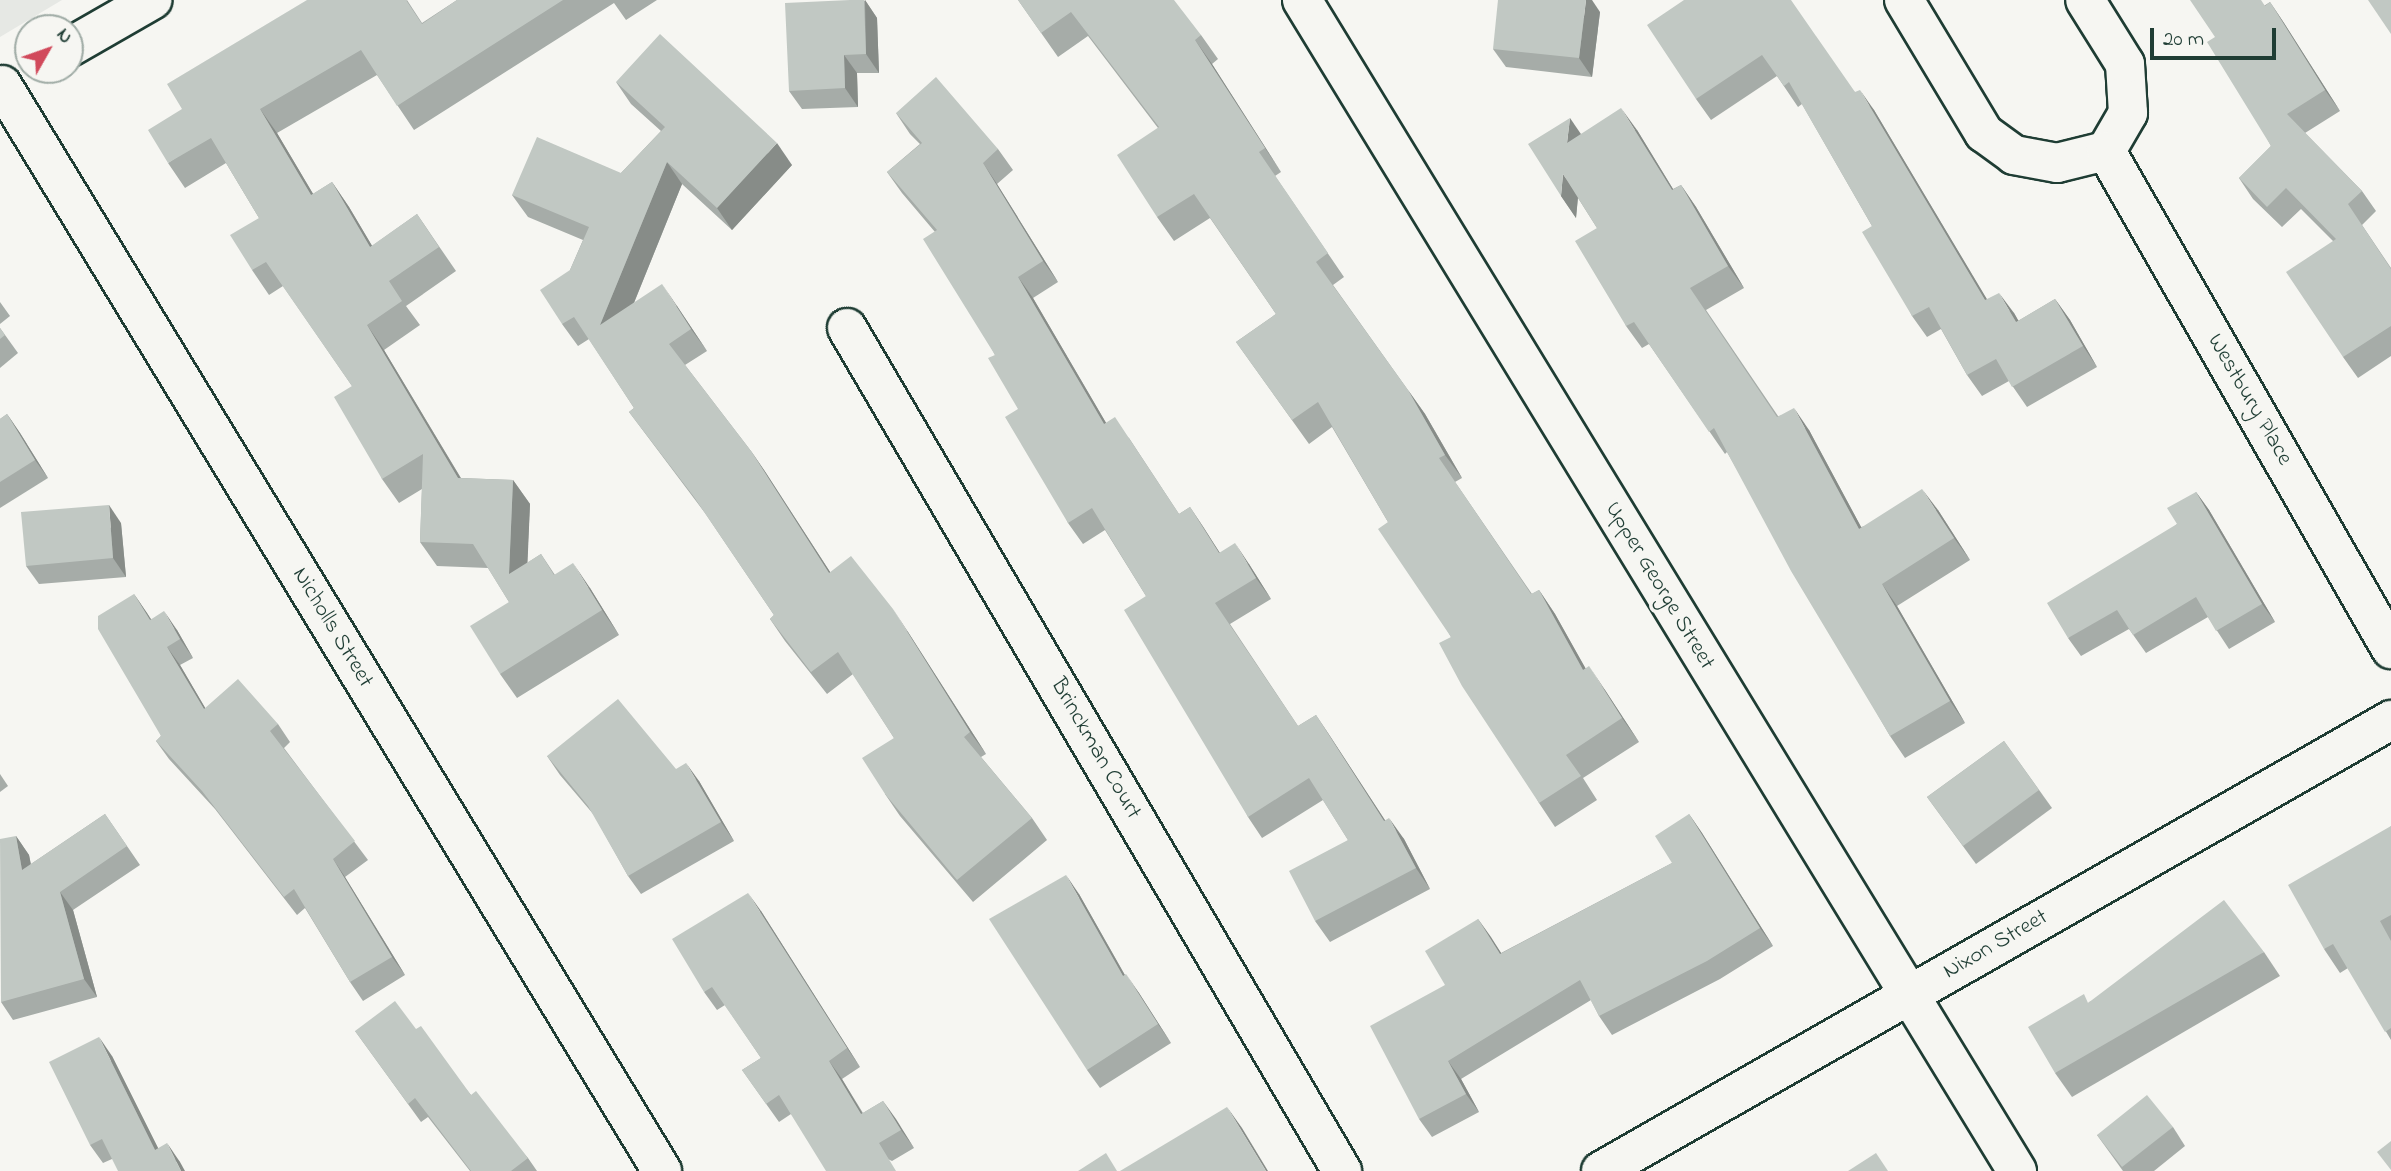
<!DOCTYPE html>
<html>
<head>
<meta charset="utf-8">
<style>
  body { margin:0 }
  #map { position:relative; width:2391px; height:1171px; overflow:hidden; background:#f6f6f2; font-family:"Indie Flower",sans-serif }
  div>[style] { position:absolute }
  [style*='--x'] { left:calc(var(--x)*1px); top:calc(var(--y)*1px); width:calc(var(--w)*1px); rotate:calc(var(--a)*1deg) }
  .built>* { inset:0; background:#e6e8e4 }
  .roads { filter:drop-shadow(2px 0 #1f3d34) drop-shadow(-2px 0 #1f3d34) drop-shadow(0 2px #1f3d34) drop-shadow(0 -2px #1f3d34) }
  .minor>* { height:38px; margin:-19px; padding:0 19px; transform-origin:19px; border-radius:19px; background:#f6f6f2 }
  .tertiary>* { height:38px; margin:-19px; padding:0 19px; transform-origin:19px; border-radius:19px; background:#f6f6f2 }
  .wall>* { inset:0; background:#a6aca8 }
  .shaded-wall>* { inset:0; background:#878c88 }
  .building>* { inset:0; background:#c1c8c3 }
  span { translate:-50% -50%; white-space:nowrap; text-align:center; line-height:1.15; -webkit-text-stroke:7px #f6f6f2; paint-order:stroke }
  .street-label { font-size:23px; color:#1f3d34 }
  .north { position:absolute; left:14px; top:14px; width:70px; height:70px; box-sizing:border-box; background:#f6f6f2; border:2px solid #a0aca6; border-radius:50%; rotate:50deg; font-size:19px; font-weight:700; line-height:28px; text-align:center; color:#1f3d34 }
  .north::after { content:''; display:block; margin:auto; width:24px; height:32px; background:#d1495b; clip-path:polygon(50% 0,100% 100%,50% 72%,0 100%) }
  .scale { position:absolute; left:2150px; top:28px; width:126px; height:32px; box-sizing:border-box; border:4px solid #1f3d34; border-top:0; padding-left:9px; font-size:21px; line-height:24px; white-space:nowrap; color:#1f3d34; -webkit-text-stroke:5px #f6f6f2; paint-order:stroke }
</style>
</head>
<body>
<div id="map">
  <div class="built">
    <i style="clip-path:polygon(0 0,62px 0,0 37px)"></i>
  </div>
  <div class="roads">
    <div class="minor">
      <i style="--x:1302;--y:0;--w:1372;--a:58.59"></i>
      <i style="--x:1904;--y:0;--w:155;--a:59"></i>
      <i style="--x:1984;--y:133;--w:37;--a:36"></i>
      <i style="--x:2014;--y:155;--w:44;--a:10.5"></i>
      <i style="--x:2057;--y:163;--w:50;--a:-13.8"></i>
      <i style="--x:2106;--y:151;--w:44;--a:-59.9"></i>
      <i style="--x:2128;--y:113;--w:49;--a:-93.5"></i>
      <i style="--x:2125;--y:64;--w:75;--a:-122"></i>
      <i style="--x:70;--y:47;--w:95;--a:-29.8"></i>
      <i style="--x:2;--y:85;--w:1271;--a:58.71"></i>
      <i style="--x:2106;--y:151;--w:574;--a:60.22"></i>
      <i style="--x:847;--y:328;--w:978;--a:59.58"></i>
    </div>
    <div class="tertiary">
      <i style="--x:1601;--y:1171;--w:910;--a:-29.72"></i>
    </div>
  </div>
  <div class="wall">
    <i style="clip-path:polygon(407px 0,422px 23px,457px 0,657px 0,626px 20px,614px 3px,414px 130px,377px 75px,277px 133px,313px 194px,332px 182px,349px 207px,372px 246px,417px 214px,434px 239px,456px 271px,406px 306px,420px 325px,384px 350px,461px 478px,513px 480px,530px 504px,527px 563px,541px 554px,555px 575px,590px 588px,619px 635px,517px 698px,500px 674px,509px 602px,488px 568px,437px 566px,420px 542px,422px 489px,399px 503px,382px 479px,352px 386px,283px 286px,269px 295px,252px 270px,259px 218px,226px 163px,185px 188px,168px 163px)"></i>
    <i style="clip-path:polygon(865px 0,877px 18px,879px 73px,857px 73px,858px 107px,802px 109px,789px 91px)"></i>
    <i style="clip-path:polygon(1018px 0,1201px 35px,1218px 59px,1212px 64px,1281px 172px,1275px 176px,1344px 277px,1333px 285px,1425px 414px,1462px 478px,1455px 482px,1532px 594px,1539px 590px,1555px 614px,1585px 668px,1605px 690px,1639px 742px,1583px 778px,1597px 800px,1555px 827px,1539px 803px,1451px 637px,1388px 522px,1332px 427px,1309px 444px,1236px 342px,1276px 314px,1210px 218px,1174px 241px,1157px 217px,1158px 128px,1088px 36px,1058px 57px)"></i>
    <i style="clip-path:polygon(1684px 0,1855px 92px,1874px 110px,1987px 300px,2014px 313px,2018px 321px,2055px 299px,2070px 320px,2097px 367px,2027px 407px,2009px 381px,1982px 396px,1967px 375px,1941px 329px,1927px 337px,1912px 316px,1872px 226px,1802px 104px,1798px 107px,1777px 76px,1711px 120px,1696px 99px)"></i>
    <i style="clip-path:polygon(2270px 2px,2284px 23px,2340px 111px,2305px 133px,2362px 191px,2376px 211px,2362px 225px,2391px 268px,2391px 356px,2358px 378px,2343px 357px,2333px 241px,2301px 209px,2282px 227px,2253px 199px,2239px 178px,2271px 146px,2215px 37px)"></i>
    <i style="clip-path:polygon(1600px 12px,1592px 77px,1506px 67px,1493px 49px)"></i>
    <i style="clip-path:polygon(616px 82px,792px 165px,732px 230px,682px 184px,634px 303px,677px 306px,707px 351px,685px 365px,751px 451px,766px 473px,830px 572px,908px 632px,986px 754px,981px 757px,1032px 818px,1047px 840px,973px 902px,900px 816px,885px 794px,894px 738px,853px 674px,827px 694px,785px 641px,770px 619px,774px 615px,705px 513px,629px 412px,634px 408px,589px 339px,578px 346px,562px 324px,570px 270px,583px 240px,528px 217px,512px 195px,621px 173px,661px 131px,631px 104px)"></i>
    <i style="clip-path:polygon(896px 113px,998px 149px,1013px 170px,997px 184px,1058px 282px,1033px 298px,1106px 423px,1129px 438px,1179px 514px,1190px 507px,1220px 553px,1249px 564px,1271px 599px,1230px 624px,1298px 726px,1316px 715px,1385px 820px,1404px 839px,1430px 889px,1330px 942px,1315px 921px,1348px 840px,1323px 800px,1262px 838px,1248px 817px,1146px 596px,1105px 530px,1083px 544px,1068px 523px,995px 355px,935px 232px,902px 193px,887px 172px,920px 144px,910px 134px)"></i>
    <i style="clip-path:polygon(1637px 130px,1673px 189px,1681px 185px,1696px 207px,1744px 288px,1706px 310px,1778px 416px,1809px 430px,1861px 527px,1938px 510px,1970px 560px,1897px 606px,1965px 723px,1905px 758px,1890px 736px,1727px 452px,1725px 454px,1649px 344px,1642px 348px,1626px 326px,1597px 228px,1578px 198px,1576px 218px,1561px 196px,1581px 134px)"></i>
    <i style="clip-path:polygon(0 302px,10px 316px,0 324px)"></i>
    <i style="clip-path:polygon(0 328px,18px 353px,0 368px)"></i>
    <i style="clip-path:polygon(7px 414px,20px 433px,48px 478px,0 508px,0 419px)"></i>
    <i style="clip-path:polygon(2196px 492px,2209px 510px,2275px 622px,2229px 649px,2208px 617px,2146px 653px,2129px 629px,2081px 656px,2068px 638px,2177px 524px)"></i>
    <i style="clip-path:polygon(121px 523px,126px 577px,39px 584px,26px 566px)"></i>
    <i style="clip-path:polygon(134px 594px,151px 619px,177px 630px,193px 658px,180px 665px,205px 708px,278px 724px,290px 742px,284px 748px,368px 860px,345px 877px,405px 975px,363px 1001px,350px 982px,305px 908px,297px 915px,215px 809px,169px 759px,156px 741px,161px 736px)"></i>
    <i style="clip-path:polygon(2004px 741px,2052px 808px,1976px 864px,1927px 797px)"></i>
    <i style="clip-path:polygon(547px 756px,676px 769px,699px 781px,734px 841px,641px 894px,628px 876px,594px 815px,560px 775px)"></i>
    <i style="clip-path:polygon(0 774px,8px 786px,0 792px)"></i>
    <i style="clip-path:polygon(105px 814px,140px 865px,73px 910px,97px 997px,13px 1020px,1px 1002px,16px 836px,29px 855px,31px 864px)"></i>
    <i style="clip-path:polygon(1689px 814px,1702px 833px,1773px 946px,1720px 979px,1612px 1035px,1599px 1016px,1591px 1000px,1461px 1079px,1479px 1112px,1432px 1137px,1419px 1119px,1445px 985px,1478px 919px,1501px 953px,1672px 863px)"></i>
    <i style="clip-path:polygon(2391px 826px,2391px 1040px,2348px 968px,2340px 973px,2324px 949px)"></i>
    <i style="clip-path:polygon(1079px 894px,1125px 975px,1139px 993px,1171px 1043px,1100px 1088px,1087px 1070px)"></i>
    <i style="clip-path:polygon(761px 911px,860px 1067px,842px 1079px,863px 1113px,883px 1101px,914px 1148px,892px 1161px,791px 1114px,779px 1122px,742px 1070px,761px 1058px,725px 1005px,717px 1010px,704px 992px)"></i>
    <i style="clip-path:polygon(2264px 952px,2280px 976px,2072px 1097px,2055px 1073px,2089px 1002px)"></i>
    <i style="clip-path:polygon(416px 1029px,471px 1095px,528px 1158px,537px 1171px,470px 1171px,428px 1117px,421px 1122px,355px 1031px)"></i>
    <i style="clip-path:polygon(112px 1056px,158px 1148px,180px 1162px,112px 1159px,103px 1163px,90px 1145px)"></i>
    <i style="clip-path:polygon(2173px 1127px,2185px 1146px,2154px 1171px,2123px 1171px,2097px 1135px)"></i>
  </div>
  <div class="shaded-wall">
    <i style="clip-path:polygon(865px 0,877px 18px,879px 73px,866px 54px)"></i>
    <i style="clip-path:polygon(1586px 0,1592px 0,1600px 12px,1592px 77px,1579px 58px)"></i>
    <i style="clip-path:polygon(2270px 2px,2284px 23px,2340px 111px,2325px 90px)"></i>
    <i style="clip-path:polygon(1195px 40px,1212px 64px,1281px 172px,1265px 148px)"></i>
    <i style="clip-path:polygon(844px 55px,857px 73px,858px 107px,845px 88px)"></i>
    <i style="clip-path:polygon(1860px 90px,1874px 110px,2000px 321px,1985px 300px)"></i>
    <i style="clip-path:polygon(1621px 108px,1637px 130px,1687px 212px,1672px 190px)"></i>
    <i style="clip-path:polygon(260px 109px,277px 133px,328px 219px,311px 195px)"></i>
    <i style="clip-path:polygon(1570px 118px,1585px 140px,1567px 143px)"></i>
    <i style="clip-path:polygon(777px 143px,792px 165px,732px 230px,717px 208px)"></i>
    <i style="clip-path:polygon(667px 162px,682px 184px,616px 347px,600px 325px)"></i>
    <i style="clip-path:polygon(983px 163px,997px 184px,1058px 282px,1043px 261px)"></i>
    <i style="clip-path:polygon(1563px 174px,1578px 196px,1576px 218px,1561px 196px)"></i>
    <i style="clip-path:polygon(332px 182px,349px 207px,387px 271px,370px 247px)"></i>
    <i style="clip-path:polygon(1681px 185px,1696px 207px,1744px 288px,1728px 266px)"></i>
    <i style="clip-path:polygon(1018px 277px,1033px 298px,1119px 445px,1104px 424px)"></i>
    <i style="clip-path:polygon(662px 284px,677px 306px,707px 351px,691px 329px)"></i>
    <i style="clip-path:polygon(1999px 293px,2014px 313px,2031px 342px,2016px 322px)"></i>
    <i style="clip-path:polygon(2055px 299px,2070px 320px,2097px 367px,2083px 346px)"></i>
    <i style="clip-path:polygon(367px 325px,384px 350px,475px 502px,458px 478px)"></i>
    <i style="clip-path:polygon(1408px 390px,1425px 414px,1462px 478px,1445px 455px)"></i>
    <i style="clip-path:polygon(1794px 408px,1809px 430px,1874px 551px,1859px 529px)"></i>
    <i style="clip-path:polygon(7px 414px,20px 433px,48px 478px,35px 460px)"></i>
    <i style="clip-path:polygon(751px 451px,766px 473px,845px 595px,829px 573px)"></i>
    <i style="clip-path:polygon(513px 480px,530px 504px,526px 598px,509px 574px)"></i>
    <i style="clip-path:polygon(1922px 489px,1938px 510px,1970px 560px,1954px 538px)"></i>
    <i style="clip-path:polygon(2196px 492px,2209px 510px,2275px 622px,2262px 604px)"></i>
    <i style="clip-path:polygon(109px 505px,121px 523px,126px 577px,113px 558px)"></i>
    <i style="clip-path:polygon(1190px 507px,1204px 528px,1233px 574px,1219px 553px)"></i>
    <i style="clip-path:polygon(1235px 543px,1249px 564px,1271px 599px,1256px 578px)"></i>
    <i style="clip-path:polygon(573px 563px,590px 588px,619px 635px,602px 610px)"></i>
    <i style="clip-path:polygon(1882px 584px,1897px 606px,1965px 723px,1950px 701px)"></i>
    <i style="clip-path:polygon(1539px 590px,1555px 614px,1600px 694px,1583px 670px)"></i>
    <i style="clip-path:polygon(134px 594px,147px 613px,163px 639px,150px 620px)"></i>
    <i style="clip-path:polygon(893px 609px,908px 632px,986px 754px,970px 732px)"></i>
    <i style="clip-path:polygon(164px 611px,177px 630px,193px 658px,180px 639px)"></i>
    <i style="clip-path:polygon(167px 647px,180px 665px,217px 728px,204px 709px)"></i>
    <i style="clip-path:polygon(1589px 666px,1605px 690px,1639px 742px,1622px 718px)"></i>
    <i style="clip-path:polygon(1316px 715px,1330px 736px,1399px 842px,1384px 821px)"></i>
    <i style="clip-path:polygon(686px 763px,699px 781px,734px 841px,721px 822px)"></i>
    <i style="clip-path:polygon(1689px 814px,1702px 833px,1773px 946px,1760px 928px)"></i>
    <i style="clip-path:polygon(1389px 818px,1404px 839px,1430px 889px,1416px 868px)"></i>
    <i style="clip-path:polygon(16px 836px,29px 855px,35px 888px,22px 870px)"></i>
    <i style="clip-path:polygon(333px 859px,345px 877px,405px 975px,392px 957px)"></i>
    <i style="clip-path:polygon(1066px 875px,1079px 894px,1136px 995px,1123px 976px)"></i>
    <i style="clip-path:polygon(60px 892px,73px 910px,97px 997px,84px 979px)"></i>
    <i style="clip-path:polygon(748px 893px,761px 911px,860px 1067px,847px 1048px)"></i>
    <i style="clip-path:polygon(1478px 919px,1491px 937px,1513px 972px,1500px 954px)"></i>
    <i style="clip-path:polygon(1126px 974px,1139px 993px,1171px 1043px,1158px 1024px)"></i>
    <i style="clip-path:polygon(99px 1037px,112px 1056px,168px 1168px,155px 1150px)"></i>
    <i style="clip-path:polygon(829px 1061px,842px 1079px,874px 1133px,861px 1114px)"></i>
    <i style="clip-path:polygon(1448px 1061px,1461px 1079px,1479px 1112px,1466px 1094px)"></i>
    <i style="clip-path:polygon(883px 1101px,896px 1119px,914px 1148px,901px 1130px)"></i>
    <i style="clip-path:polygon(1227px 1107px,1242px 1128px,1268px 1171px,1266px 1171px)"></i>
    <i style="clip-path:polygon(167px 1143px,180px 1162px,185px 1171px,181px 1171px)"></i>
  </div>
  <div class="building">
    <i style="clip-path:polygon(307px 0,406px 0,422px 24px,457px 0,563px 0,397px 106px,361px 50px,260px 109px,311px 195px,332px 182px,370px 247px,417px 214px,439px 247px,389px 281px,402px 301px,367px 325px,458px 478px,513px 480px,509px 574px,541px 554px,554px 575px,573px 563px,602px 610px,500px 674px,470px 626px,509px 602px,473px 544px,420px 542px,423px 454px,382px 479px,334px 397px,352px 386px,266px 262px,252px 270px,230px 235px,259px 218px,211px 138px,168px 163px,148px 130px,182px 109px,167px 84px)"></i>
    <i style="clip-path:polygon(850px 0,864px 0,866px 54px,844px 55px,845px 88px,789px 91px,785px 3px)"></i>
    <i style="clip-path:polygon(1018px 0,1174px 0,1201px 35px,1195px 40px,1265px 148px,1259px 152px,1328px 253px,1316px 262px,1408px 390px,1445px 455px,1439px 458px,1531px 594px,1539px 590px,1583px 670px,1589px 666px,1622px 718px,1566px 755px,1581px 776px,1539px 803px,1462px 686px,1439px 643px,1451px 637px,1378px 529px,1388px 522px,1318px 402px,1292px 420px,1236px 342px,1276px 314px,1194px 194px,1157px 217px,1117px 155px,1159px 127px,1071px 12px,1041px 33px)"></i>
    <i style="clip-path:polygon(1498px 0,1586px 0,1579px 58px,1493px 49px)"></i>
    <i style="clip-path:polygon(1684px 0,1791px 0,1855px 92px,1860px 90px,1985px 300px,1999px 293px,2016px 322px,2055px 299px,2083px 346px,2012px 387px,1996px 359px,1967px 375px,1929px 307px,1912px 316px,1862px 232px,1872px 226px,1789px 82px,1784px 86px,1762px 55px,1696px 99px,1647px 25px)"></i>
    <i style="clip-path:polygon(2190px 0,2261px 0,2265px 6px,2270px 2px,2325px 90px,2287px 114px,2362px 191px,2348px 204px,2391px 269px,2391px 326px,2343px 357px,2286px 272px,2336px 239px,2286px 188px,2267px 207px,2239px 178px,2271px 146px,2207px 42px,2215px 37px)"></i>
    <i style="clip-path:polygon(2368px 0,2391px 0,2391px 34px)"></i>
    <i style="clip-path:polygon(660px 34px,777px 143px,717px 208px,667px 162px,600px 325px,662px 284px,691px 329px,669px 344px,751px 451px,829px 573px,851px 556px,893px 609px,970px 732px,964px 737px,1032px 818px,957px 880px,885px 794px,862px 758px,894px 738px,838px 652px,811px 672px,770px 619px,774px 615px,694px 497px,629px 412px,634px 408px,574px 317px,562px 324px,540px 290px,570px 270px,589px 227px,512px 195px,537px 137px,621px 173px,665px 127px,616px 82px)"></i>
    <i style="clip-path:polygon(936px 77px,998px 149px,983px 163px,1043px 261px,1018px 277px,1104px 424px,1115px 417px,1179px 514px,1190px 507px,1219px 553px,1235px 543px,1256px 578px,1215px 603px,1298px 726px,1316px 715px,1384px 821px,1389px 818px,1416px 868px,1315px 921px,1289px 871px,1348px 840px,1309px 778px,1248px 817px,1124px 610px,1146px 596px,1092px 508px,1068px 523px,1005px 417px,1018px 409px,988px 358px,995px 355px,923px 239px,937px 230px,887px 172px,922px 143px,896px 113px)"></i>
    <i style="clip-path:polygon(1621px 108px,1672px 190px,1681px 185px,1728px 266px,1690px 288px,1777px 417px,1794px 408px,1859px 529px,1922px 489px,1954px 538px,1882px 584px,1950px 701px,1890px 736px,1791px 571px,1714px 428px,1709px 432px,1634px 322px,1626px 326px,1575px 241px,1597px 228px,1563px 174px,1561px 196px,1528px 144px,1570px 118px,1567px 143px)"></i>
    <i style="clip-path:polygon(0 328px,5px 335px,0 339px)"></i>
    <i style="clip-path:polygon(7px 414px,35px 460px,0 482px,0 419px)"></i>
    <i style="clip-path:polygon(2196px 492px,2262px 604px,2216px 631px,2196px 597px,2133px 635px,2117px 610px,2068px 638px,2047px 603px,2177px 524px,2167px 508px)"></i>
    <i style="clip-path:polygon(109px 505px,113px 558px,26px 566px,21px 512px)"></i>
    <i style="clip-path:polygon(134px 594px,150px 620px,164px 611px,180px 639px,167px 647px,204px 709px,238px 679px,278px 724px,270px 731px,355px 841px,333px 859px,392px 957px,350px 982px,294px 889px,284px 897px,202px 791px,156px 741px,161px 736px,98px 629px,98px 616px)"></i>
    <i style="clip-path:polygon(618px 699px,676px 769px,686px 763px,721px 822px,628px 876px,588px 806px,547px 756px)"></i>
    <i style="clip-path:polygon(2004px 741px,2039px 790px,1963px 846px,1927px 797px)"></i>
    <i style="clip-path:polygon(105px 814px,127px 846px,60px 892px,84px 979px,1px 1002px,0 839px,16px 836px,22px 870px)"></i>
    <i style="clip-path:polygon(1689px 814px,1760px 928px,1707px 961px,1599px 1016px,1580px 980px,1448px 1061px,1466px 1094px,1419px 1119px,1370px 1026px,1445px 985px,1425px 951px,1478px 919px,1500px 954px,1672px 863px,1655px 836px)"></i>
    <i style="clip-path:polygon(2391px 826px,2391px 915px,2380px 921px,2391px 941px,2391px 1028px,2385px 1032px,2333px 944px,2324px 949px,2288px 885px)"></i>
    <i style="clip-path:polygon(1066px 875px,1123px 976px,1126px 974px,1158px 1024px,1087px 1070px,989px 919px)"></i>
    <i style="clip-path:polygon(748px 893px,847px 1048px,829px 1061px,861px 1114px,883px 1101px,901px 1130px,879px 1143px,896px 1171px,826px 1171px,779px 1095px,766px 1104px,742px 1070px,761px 1058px,712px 987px,704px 992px,672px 939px)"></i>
    <i style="clip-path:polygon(2224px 900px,2264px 952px,2055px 1073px,2028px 1027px,2084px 994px,2088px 1003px)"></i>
    <i style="clip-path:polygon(395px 1001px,416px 1029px,421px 1026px,471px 1095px,476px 1091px,528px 1158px,511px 1171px,471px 1171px,415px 1098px,408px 1104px,355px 1031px)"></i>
    <i style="clip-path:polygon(99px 1037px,155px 1150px,167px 1143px,181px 1171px,118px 1171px,102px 1139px,90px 1145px,49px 1062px)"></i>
    <i style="clip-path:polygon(2147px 1095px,2173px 1127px,2122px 1167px,2097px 1135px)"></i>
    <i style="clip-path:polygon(1227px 1107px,1266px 1171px,1120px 1171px)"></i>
    <i style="clip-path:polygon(2391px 1141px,2391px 1170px,2377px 1152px)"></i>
    <i style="clip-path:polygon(1106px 1153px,1117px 1171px,1078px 1171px)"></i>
    <i style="clip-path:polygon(1876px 1153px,1888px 1171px,1848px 1171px)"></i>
  </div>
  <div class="street-label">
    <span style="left:2249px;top:400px;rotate:60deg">Westbury Place</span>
    <span style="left:1659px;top:586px;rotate:59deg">Upper George Street</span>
    <span style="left:332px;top:628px;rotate:59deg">Nicholls Street</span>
    <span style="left:1095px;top:749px;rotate:60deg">Brinckman Court</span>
    <span style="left:1996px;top:945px;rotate:-30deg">Nixon Street</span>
  </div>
  <div class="north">N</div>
  <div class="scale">20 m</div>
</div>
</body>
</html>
